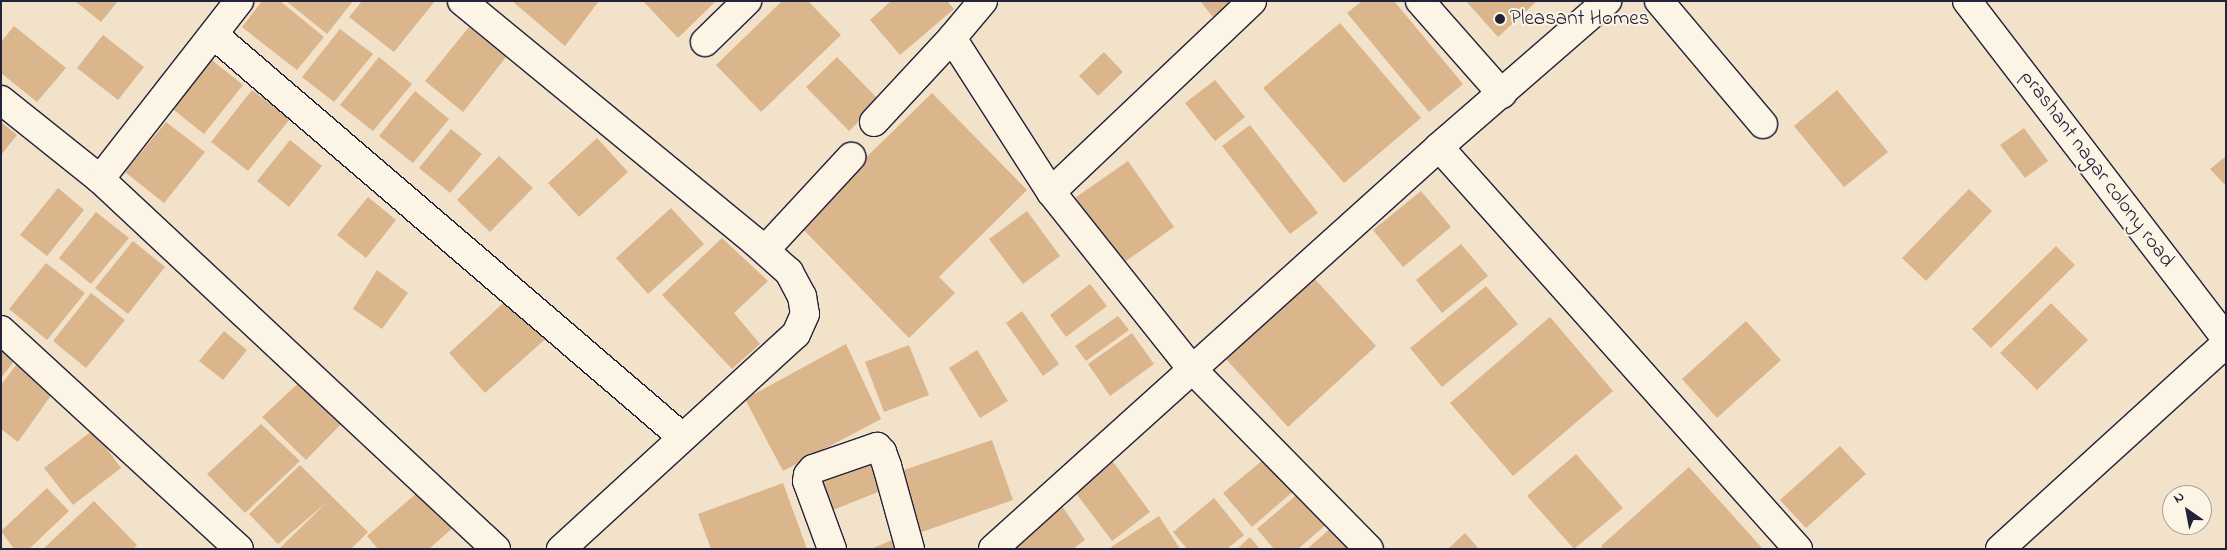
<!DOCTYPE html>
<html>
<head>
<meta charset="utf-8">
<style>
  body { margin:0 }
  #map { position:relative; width:2227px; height:550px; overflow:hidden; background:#f2e2ca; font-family:"Indie Flower",sans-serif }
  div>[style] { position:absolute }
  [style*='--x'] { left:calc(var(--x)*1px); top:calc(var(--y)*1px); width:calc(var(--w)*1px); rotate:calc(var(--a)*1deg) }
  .building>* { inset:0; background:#dbb68c }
  .roads { filter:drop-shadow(1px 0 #22223b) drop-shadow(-1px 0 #22223b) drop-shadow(0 1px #22223b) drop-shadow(0 -1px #22223b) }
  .street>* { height:28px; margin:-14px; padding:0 14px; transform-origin:14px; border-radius:14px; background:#fcf5e5 }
  .dots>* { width:14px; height:14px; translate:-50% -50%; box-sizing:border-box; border:2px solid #fcf5e5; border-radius:50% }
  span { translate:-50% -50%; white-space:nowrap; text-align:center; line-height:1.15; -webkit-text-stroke:4px #fcf5e5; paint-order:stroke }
  .poi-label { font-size:21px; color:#22223b }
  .left { translate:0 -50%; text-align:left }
  .street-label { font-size:21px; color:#22223b }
  .frame { position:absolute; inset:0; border:2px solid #22223b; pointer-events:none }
  .north { position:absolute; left:2162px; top:485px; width:50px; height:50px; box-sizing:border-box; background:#fcf5e5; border:1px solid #a5a1a1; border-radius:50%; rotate:327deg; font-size:14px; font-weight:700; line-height:20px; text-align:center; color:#22223b }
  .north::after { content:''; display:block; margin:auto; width:18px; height:22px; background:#22223b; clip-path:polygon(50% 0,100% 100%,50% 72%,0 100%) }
</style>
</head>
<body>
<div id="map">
  <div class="building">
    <i style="clip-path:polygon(75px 1px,118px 1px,101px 22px)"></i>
    <i style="clip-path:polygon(262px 1px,280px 1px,324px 37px,297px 70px,242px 27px)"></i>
    <i style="clip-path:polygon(286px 1px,353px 1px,327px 34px)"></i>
    <i style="clip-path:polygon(362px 1px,435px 1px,394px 52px,349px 17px)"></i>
    <i style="clip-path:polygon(512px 1px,599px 1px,565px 46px)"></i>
    <i style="clip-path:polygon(643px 1px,716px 1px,678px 38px)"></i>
    <i style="clip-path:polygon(782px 1px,808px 1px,841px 35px,761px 112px,716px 65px)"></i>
    <i style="clip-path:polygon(891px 1px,947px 1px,954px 9px,900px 55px,870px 20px)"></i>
    <i style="clip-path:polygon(1200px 1px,1231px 1px,1213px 17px)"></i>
    <i style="clip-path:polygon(1362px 1px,1394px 1px,1463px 84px,1429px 112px,1347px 13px)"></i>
    <i style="clip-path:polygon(1466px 1px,1537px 1px,1498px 37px)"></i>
    <i style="clip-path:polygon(1340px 23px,1421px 118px,1344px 183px,1263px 88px)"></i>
    <i style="clip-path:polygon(14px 26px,66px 68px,37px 102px,1px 73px,1px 42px)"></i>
    <i style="clip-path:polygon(469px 27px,506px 57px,463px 112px,425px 81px)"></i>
    <i style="clip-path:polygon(340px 29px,373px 54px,334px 102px,302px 77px)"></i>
    <i style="clip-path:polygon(103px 35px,144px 67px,118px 100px,77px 68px)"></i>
    <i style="clip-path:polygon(1104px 52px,1123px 72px,1098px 96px,1079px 76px)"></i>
    <i style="clip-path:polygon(208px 57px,243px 85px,204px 134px,169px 106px)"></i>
    <i style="clip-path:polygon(379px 57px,412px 84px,373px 131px,340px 105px)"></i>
    <i style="clip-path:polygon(837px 57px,880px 101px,849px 131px,806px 87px)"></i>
    <i style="clip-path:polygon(1215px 80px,1245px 117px,1215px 141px,1185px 103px)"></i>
    <i style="clip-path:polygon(252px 90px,290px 119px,248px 171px,211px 142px)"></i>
    <i style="clip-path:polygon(1837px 90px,1888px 152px,1844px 187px,1794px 126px)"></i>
    <i style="clip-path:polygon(415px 91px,449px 119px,413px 163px,379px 136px)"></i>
    <i style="clip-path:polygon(932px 93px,1027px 190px,939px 277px,955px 293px,909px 338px,798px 224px)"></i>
    <i style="clip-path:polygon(1px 122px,17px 135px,1px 155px)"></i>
    <i style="clip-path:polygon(166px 122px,205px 152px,164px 203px,125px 172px)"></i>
    <i style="clip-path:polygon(1250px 125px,1318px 213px,1290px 234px,1222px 146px)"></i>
    <i style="clip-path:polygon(2024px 128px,2048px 161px,2025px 178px,2000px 145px)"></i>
    <i style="clip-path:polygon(451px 129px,482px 154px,450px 193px,419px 168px)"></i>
    <i style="clip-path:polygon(597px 138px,628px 172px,579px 217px,548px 183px)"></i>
    <i style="clip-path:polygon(290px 140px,322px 166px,289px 207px,257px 181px)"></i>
    <i style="clip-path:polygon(499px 156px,533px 188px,490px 232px,457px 200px)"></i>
    <i style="clip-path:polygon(2226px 156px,2226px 186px,2210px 169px)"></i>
    <i style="clip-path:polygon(1128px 161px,1174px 227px,1119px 266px,1072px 200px)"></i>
    <i style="clip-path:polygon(58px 188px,84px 210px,47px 256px,20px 235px)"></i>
    <i style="clip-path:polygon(1969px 189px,1992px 211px,1926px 281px,1902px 258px)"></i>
    <i style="clip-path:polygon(1421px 191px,1451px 227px,1403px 267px,1373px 230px)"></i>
    <i style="clip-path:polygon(368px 197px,396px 220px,366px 258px,337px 235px)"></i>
    <i style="clip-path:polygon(671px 208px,704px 244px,648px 294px,616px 258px)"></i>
    <i style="clip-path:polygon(1027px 211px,1060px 256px,1023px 284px,989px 239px)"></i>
    <i style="clip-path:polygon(96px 212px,129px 238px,91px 284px,59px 258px)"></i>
    <i style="clip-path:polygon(722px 238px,768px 281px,734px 313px,760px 344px,732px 369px,662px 295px)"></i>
    <i style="clip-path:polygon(133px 241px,165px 267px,128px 314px,95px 288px)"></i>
    <i style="clip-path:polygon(1461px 244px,1488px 276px,1442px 313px,1416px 280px)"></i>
    <i style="clip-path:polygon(2056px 246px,2075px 265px,1991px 348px,1972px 329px)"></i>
    <i style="clip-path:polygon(46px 263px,85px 293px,47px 340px,9px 309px)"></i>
    <i style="clip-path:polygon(377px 270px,408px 293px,382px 329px,353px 309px)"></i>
    <i style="clip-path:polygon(1314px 278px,1376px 346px,1288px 427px,1226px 359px)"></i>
    <i style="clip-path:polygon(1090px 284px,1107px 306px,1066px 337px,1050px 315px)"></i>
    <i style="clip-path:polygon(1486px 286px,1518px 324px,1442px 387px,1410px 348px)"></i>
    <i style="clip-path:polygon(91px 293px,125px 320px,86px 368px,53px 341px)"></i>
    <i style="clip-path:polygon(512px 295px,552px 333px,485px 393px,449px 353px)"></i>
    <i style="clip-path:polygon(2051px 303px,2088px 340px,2037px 390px,2000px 353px)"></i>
    <i style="clip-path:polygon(1022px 311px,1059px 364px,1043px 376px,1006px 323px)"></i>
    <i style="clip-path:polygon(1118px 316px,1129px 330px,1086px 361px,1075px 346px)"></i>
    <i style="clip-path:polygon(1550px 317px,1613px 391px,1513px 476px,1450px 403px)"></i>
    <i style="clip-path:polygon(1746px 321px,1781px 360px,1717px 418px,1682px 379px)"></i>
    <i style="clip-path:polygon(224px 331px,247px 350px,223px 380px,199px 361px)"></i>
    <i style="clip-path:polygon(1132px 333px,1154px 364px,1110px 396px,1088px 364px)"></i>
    <i style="clip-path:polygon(1px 339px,19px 355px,1px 378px)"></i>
    <i style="clip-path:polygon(846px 344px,881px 419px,783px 471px,745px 399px)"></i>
    <i style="clip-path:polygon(909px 345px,929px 395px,884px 412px,865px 362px)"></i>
    <i style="clip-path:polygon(977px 350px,1008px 401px,980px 418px,949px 368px)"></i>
    <i style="clip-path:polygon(22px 357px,57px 387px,18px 442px,1px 429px,1px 385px)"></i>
    <i style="clip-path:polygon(305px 377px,348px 417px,306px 460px,262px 417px)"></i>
    <i style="clip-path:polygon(261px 424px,300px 461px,245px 513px,207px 474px)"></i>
    <i style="clip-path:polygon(93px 430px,121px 468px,73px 505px,44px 468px)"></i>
    <i style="clip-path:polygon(992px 440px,1013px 500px,916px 534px,895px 473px)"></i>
    <i style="clip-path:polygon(1840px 446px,1866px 474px,1806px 528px,1780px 500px)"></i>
    <i style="clip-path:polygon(1576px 454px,1623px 508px,1574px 549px,1527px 496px)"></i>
    <i style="clip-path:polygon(875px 455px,888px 488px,828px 512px,815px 478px)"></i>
    <i style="clip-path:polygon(1269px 455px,1297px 488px,1252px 527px,1223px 493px)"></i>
    <i style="clip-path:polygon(1111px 459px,1150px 512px,1112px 541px,1072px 488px)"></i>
    <i style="clip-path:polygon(300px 465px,368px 532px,351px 549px,279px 549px,327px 502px,278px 544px,249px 514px)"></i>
    <i style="clip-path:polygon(1689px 467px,1763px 549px,1603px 549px,1601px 546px)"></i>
    <i style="clip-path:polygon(783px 483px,807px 549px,711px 549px,698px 514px)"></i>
    <i style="clip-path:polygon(425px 486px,457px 524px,429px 549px,378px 549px,367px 536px)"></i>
    <i style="clip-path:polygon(47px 488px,69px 511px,29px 549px,14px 549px,1px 531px)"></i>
    <i style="clip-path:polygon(1300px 492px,1328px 523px,1298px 549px,1274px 549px,1257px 529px)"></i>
    <i style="clip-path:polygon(1214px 498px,1244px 535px,1227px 549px,1187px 549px,1173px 532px)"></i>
    <i style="clip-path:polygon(94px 501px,137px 545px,133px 549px,43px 549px)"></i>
    <i style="clip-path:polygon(1062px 506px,1085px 540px,1073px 549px,1015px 549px,1010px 542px)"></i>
    <i style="clip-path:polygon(1159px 516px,1180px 549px,1112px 549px,1111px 547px)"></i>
    <i style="clip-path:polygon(1331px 528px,1349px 549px,1307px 549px)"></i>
    <i style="clip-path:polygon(1465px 533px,1479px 549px,1448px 549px)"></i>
    <i style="clip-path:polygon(899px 537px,903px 549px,871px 549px)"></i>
    <i style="clip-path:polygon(1250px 537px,1260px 549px,1237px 549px)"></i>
  </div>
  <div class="roads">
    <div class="street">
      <i style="--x:462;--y:1;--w:378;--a:39.4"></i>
      <i style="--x:754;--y:241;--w:47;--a:41.5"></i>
      <i style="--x:789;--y:272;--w:27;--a:62"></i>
      <i style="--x:802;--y:296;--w:18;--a:81"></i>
      <i style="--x:805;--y:314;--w:22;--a:114"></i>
      <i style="--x:796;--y:334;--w:319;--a:137.5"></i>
      <i style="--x:983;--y:1;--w:48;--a:130"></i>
      <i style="--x:952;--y:38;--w:183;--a:57.3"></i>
      <i style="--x:1051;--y:192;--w:226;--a:51.5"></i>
      <i style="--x:1192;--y:369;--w:252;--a:45.5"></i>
      <i style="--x:1420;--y:1;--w:124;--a:48.6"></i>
      <i style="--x:1659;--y:1;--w:161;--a:49.8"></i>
      <i style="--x:1967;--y:1;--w:425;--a:52.5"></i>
      <i style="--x:214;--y:35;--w:617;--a:40.66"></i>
      <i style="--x:705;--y:42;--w:59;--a:-44.3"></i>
      <i style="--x:1;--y:100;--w:127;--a:38.6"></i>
      <i style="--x:100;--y:179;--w:542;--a:43.06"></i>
      <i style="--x:874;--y:122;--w:115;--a:-47.1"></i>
      <i style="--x:1439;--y:147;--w:539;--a:48.23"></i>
      <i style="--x:100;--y:179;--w:226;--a:-52"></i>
      <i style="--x:1051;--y:192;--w:277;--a:-43.5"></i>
      <i style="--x:765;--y:250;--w:127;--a:-47.2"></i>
      <i style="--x:1;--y:330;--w:323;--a:42.6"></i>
      <i style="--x:832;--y:549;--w:72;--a:-110.2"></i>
      <i style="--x:807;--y:481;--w:6;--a:-81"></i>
      <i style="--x:808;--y:475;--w:8;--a:-50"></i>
      <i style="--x:813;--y:469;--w:68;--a:-19"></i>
      <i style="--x:877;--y:447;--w:7;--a:45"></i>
      <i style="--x:882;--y:452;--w:15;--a:70"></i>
      <i style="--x:887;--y:466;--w:86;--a:74.5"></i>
      <i style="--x:993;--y:549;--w:600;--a:-42.03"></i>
      <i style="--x:1439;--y:147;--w:223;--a:-41"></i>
      <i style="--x:2000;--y:549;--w:306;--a:-42.3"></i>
    </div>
  </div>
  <div class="dots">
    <i style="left:1500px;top:19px;background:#22223b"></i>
  </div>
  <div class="poi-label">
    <span class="left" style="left:1510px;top:19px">Pleasant Homes</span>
  </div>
  <div class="street-label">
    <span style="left:2097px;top:169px;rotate:53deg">prashant nagar colony road</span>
  </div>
  <div class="frame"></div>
  <div class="north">N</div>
</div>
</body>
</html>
